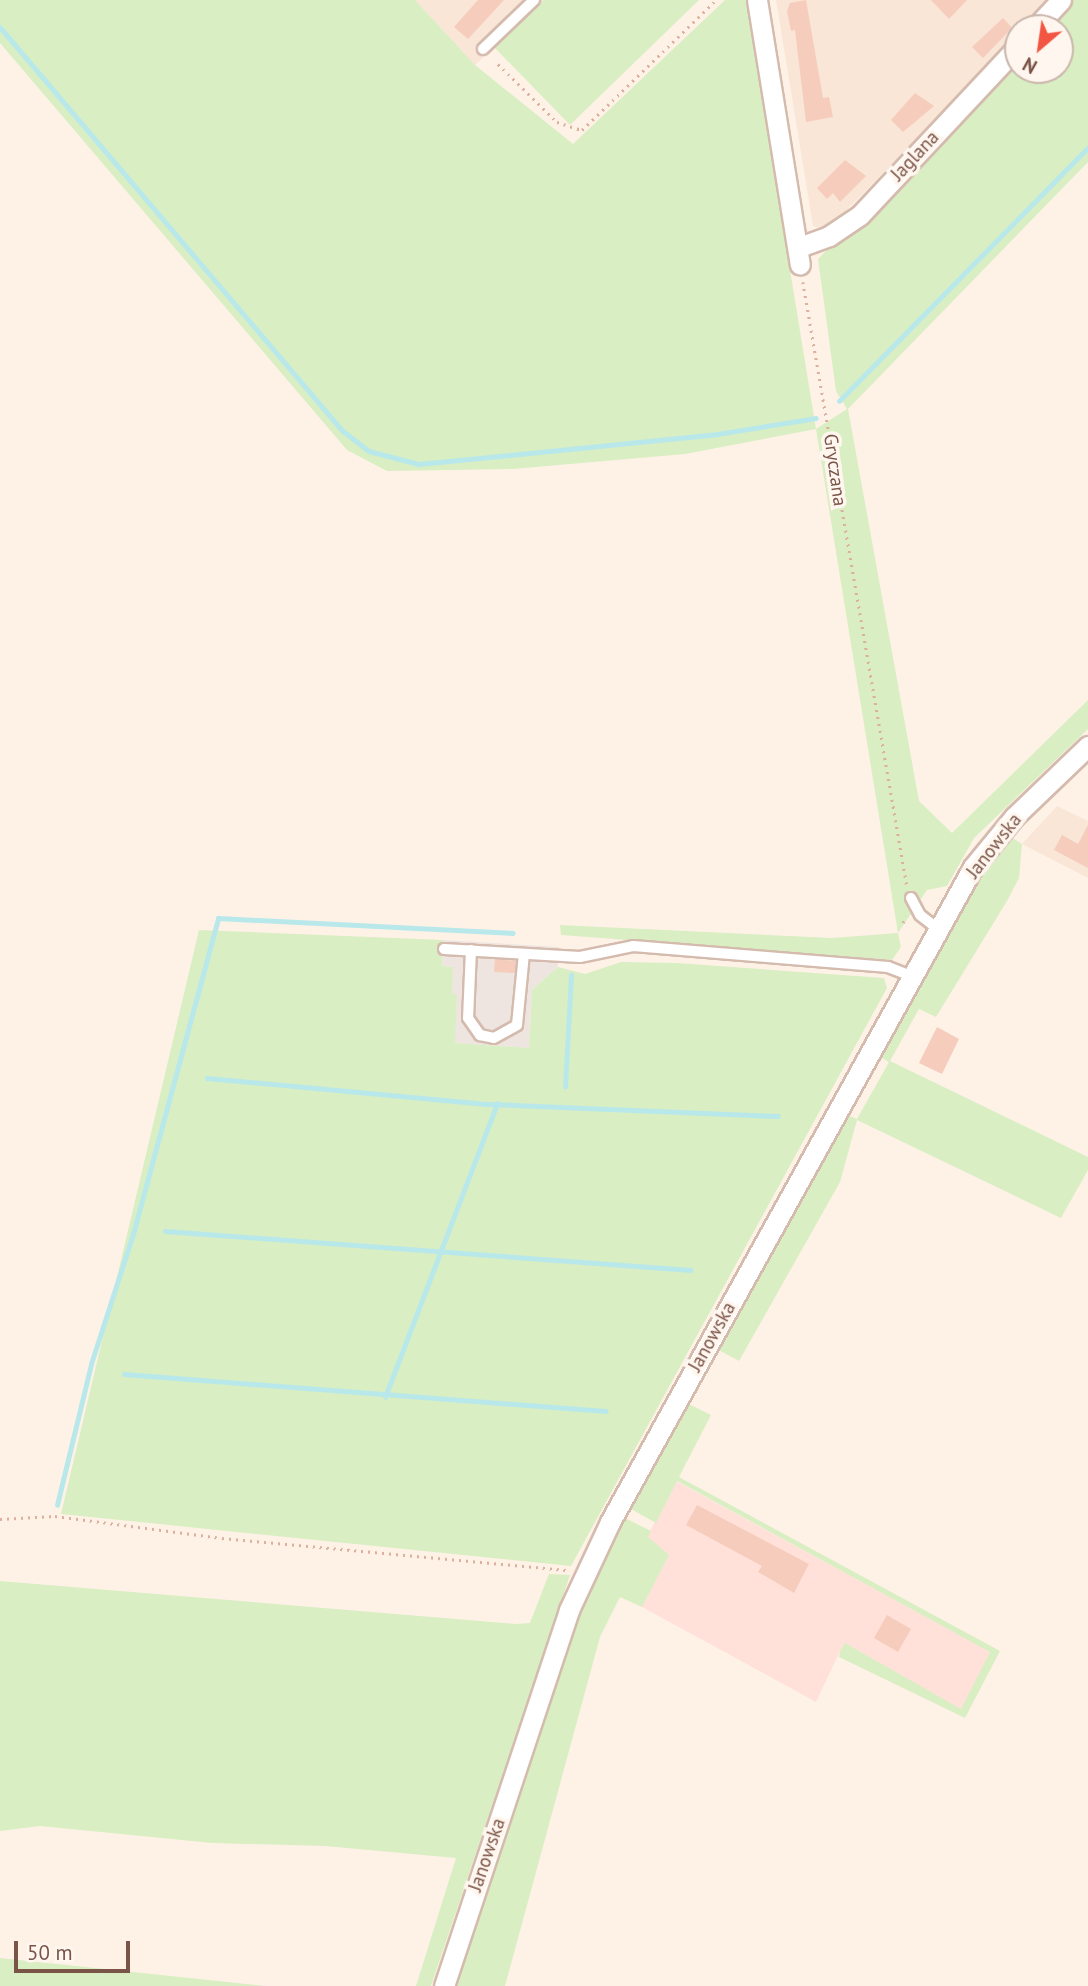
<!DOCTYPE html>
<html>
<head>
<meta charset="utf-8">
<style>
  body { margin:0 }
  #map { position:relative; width:1088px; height:1986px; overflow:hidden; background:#fef2e7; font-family:"PT Sans",sans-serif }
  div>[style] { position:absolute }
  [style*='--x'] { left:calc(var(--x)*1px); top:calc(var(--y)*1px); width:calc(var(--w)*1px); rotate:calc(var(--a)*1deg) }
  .residential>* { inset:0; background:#f9e6d7 }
  .commercial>* { inset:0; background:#ffe1da }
  .industrial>* { inset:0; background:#eee5e0 }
  .green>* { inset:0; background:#d9eec3 }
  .stream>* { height:4.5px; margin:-2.25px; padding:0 2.25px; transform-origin:2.25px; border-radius:2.25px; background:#b9e8ea }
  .building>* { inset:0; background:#f6ccbc }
  .path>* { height:2.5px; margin-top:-1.25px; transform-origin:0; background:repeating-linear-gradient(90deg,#dcaf9e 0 2px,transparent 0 7px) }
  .roads { filter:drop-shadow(2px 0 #d4bbae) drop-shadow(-2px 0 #d4bbae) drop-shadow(0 2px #d4bbae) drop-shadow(0 -2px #d4bbae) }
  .lane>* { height:10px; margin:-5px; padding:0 5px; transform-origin:5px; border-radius:5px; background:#fff }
  .street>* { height:19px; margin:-9.5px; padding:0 9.5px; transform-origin:9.5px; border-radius:9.5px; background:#fff }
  span { translate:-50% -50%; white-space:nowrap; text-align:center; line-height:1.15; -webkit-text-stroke:7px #fff7ef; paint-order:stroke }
  .street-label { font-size:19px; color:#7b5448 }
  .north { position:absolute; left:1004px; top:14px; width:70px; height:70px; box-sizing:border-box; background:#fff7ef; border:2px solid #cab6ac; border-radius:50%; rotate:209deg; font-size:19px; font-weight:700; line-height:28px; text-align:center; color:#7b5448 }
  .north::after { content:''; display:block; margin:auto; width:24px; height:32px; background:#f25542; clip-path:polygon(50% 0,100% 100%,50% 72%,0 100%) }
  .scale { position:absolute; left:14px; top:1941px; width:116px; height:32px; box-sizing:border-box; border:4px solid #7b5448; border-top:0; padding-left:9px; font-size:21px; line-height:24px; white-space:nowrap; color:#7b5448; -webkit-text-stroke:5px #fff7ef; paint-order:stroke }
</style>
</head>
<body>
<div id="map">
  <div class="residential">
    <i style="clip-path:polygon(415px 0,544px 0,475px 65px)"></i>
    <i style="clip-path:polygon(776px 0,1053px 0,1025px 28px,1018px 28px,1018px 35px,827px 230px,813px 226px)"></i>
    <i style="clip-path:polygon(1057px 806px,1088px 821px,1088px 878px,1022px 844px)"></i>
  </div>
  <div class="commercial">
    <i style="clip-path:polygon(676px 1481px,991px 1652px,961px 1710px,840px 1651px,816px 1702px,642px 1607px,668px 1555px,647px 1537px)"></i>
  </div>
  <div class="industrial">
    <i style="clip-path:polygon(443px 940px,559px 947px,558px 967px,532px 990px,529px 1048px,454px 1043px,457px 996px,451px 995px,453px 967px,442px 966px)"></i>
  </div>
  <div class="green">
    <i style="clip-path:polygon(0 0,415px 0,475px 65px,573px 144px,725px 0,746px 0,816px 429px,847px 409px,836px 391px,818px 259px,1018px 57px,1018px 70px,1060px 70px,1060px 28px,1046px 28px,1073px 0,1088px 0,1088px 162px,848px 409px,919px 801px,952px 833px,1088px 700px,1088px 729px,974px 838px,947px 886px,927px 890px,898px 933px,901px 947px,892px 960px,561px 935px,560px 925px,832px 938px,898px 933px,816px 429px,685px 454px,513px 469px,387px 471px,347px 450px,0 43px)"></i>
    <i style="clip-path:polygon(544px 0,699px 0,570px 125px,494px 47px)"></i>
    <i style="clip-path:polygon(1011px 837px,1022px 844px,1019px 878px,1007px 901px,936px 1017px,919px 1009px,890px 1061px,1088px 1157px,1088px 1170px,1061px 1218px,857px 1120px,840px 1182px,739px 1361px,715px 1348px,845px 1114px,857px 1119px,889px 1062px,877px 1055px,963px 897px)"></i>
    <i style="clip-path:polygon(199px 930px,443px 940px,442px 966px,453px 967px,452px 994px,457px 995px,455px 1043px,529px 1048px,532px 990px,558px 967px,585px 974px,621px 962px,677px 963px,884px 978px,887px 988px,571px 1566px,61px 1514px)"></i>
    <i style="clip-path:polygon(685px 1402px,711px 1415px,679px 1477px,1000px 1651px,965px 1718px,839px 1657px,840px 1651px,845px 1643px,961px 1709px,990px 1652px,677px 1481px,656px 1523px,631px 1509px,629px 1504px)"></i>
    <i style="clip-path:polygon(621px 1516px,651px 1531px,648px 1537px,669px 1555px,642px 1607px,620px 1597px,600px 1637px,505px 1986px,454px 1986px,577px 1614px)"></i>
    <i style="clip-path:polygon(549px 1574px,570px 1575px,431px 1986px,416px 1986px,456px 1858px,325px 1846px,212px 1843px,40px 1826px,0 1831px,0 1581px,516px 1624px,530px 1623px)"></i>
    <i style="clip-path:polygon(0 1958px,266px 1986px,0 1986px)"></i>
  </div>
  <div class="stream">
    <i style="--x:0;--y:27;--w:529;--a:49.68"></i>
    <i style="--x:342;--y:430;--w:34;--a:38"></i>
    <i style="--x:369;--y:451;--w:52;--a:14.6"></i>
    <i style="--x:419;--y:464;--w:293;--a:-5.7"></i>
    <i style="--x:711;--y:435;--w:106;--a:-9.2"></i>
    <i style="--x:839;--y:401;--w:355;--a:-45.5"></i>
    <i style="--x:207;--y:1078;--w:283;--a:5.3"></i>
    <i style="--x:489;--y:1104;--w:289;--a:2.4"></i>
    <i style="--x:565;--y:1087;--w:112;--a:-86.9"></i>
    <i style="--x:165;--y:1231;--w:527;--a:4.24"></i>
    <i style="--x:124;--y:1374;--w:483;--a:4.4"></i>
    <i style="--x:385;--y:1397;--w:314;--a:-69.1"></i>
    <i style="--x:57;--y:1505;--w:145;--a:-76.4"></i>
    <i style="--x:91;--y:1364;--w:137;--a:-72.1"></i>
    <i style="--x:133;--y:1234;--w:327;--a:-74.9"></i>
    <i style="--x:218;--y:918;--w:295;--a:2.9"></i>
  </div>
  <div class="building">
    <i style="clip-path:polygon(478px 0,504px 0,468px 39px,454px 27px)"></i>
    <i style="clip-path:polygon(806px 0,823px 98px,829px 97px,833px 117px,806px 122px,795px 30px,791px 31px,787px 11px,790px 3px)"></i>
    <i style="clip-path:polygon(931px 0,967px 0,949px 19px)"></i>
    <i style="clip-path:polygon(1003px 18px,1012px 28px,983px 58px,972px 47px)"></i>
    <i style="clip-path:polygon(915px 93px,934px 106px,903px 132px,891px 120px)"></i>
    <i style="clip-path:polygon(845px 160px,866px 176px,840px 202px,833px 193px,827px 199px,817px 188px)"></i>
    <i style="clip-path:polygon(1088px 825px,1088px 868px,1054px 850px,1062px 835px,1078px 844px)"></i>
    <i style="clip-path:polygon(495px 959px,516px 961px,515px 973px,494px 972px)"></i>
    <i style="clip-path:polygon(937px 1027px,959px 1039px,942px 1074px,919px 1063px)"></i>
    <i style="clip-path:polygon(697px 1505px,809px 1564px,794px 1593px,758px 1572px,762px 1566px,686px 1525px)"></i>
    <i style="clip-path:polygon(887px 1615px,911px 1629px,898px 1652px,874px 1638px)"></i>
  </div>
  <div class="path">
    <i style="--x:498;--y:64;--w:83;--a:44.5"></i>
    <i style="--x:557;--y:122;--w:26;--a:18"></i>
    <i style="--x:582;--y:130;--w:187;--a:-44.1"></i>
    <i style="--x:803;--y:282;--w:613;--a:80.23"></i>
    <i style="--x:903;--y:923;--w:7;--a:-74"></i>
    <i style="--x:0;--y:1519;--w:55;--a:-3.1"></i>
    <i style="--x:55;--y:1516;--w:168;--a:7.5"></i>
    <i style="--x:222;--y:1538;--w:348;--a:5.3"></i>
  </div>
  <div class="roads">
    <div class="lane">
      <i style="--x:483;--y:49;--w:71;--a:-43.9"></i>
      <i style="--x:911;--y:898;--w:19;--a:62"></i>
      <i style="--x:920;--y:915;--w:23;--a:38"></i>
      <i style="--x:444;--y:949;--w:136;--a:3.4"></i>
      <i style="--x:580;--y:957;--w:54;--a:-11.7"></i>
      <i style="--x:633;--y:946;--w:256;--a:4.7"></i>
      <i style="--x:888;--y:967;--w:26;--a:21"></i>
      <i style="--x:471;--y:950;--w:68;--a:92.5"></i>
      <i style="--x:468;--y:1018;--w:21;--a:55"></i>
      <i style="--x:480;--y:1035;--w:14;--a:12"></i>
      <i style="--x:494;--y:1038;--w:26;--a:-29"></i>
      <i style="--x:517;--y:1025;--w:71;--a:-84.4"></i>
    </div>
    <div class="street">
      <i style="--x:757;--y:0;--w:268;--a:80.8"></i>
      <i style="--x:1035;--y:28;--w:38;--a:-47"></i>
      <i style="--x:799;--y:247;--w:32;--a:-20"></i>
      <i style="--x:829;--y:236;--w:37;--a:-34"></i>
      <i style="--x:860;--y:215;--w:231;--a:-46.9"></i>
      <i style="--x:444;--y:1986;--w:396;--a:-71.6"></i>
      <i style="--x:569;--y:1610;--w:97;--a:-65"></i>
      <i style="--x:610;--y:1522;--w:749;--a:-61"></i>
      <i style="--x:973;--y:867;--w:65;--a:-50.6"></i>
      <i style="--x:1014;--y:817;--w:103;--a:-43.8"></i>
    </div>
  </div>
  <div class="street-label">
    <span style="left:915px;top:156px;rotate:-47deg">Jaglana</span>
    <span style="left:835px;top:470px;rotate:82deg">Gryczana</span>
    <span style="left:994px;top:846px;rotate:-52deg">Janowska</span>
    <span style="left:712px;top:1337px;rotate:-61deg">Janowska</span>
    <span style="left:487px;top:1855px;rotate:-71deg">Janowska</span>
  </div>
  <div class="north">N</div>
  <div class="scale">50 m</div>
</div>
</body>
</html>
